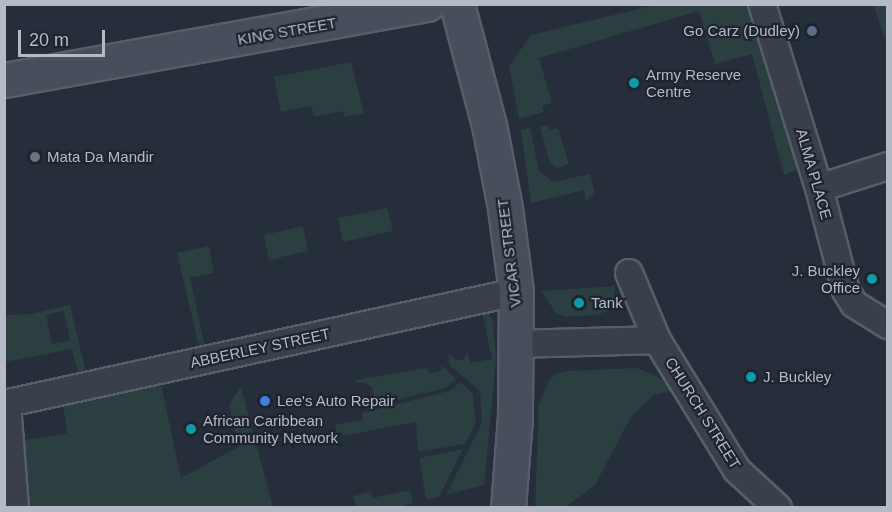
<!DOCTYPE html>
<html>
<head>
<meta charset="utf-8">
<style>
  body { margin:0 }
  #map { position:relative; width:892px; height:512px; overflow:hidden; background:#252e3a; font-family:Arial,sans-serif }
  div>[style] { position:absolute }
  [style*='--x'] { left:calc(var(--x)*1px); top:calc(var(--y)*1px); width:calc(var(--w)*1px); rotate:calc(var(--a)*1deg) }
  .green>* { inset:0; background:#2b3e40 }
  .roads { filter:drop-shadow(2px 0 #575e69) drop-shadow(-2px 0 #575e69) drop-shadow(0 2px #575e69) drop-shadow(0 -2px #575e69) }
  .street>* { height:26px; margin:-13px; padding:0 13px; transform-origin:13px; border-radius:13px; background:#39404b }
  .secondary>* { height:33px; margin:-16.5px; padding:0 16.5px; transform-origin:16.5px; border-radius:16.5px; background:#474f5d }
  .dots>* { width:16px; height:16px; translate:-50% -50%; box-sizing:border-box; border:3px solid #1e2530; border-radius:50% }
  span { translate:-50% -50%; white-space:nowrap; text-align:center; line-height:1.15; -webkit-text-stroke:4.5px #1e2530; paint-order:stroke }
  .street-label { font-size:15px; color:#b4bbc6 }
  .poi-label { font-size:15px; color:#b4bbc6 }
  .right { translate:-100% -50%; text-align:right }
  .left { translate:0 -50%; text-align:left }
  .frame { position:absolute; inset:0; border:6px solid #b4bbc6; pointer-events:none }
  .scale { position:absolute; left:18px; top:30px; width:87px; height:27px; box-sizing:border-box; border:3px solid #b4bbc6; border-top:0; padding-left:8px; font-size:18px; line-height:21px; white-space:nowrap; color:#b4bbc6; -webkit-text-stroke:4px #1e2530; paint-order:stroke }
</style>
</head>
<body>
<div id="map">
  <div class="green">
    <i style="clip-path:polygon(655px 5px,753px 5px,801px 168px,784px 175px,752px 54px,715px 64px,699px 11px,539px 58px,552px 103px,542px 106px,544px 112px,519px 119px,509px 66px,531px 35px)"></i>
    <i style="clip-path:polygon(874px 5px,887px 5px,887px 36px,884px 37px)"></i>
    <i style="clip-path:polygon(351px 62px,364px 113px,344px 117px,343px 111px,314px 117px,311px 106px,281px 112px,274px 77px)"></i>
    <i style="clip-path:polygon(548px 125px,550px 130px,558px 128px,569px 164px,557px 168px,550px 163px,540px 127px)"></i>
    <i style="clip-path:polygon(530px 128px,539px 171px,553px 182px,590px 174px,595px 192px,586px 201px,584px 190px,531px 203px,521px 130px)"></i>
    <i style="clip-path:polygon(387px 208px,393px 231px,343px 242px,338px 218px)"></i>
    <i style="clip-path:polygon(303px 226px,308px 251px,269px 260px,264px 235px)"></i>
    <i style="clip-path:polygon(209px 246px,214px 273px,190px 278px,205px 346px,198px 343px,177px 253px)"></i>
    <i style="clip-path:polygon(615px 286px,614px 300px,608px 311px,596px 315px,565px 317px,556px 313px,541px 291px)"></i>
    <i style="clip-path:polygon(evenodd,70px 305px,86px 372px,78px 373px,72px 349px,5px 362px,5px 315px,31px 314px,70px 305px,64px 311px,70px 340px,52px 344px,46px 315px,64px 311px)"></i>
    <i style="clip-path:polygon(482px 312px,489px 314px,493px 321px,496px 360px,484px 485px,446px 495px,482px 423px,480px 391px,450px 366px,448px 355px,453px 355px,455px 359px,463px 360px,468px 352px,470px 363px,492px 359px)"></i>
    <i style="clip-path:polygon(442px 365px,456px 379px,446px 388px,361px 408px,374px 396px,372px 387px,364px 382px,357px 383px,356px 380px,425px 368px,430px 373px,440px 371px)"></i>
    <i style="clip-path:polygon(636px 368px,655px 375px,675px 390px,654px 395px,631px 417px,595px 485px,566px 507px,535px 508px,539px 404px,549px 380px,558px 373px,568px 371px)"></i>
    <i style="clip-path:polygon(461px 382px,473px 394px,476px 423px,465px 444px,418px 452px,416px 422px,337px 437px,335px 425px,363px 420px,362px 413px,449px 391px)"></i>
    <i style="clip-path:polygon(161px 384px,181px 478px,238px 447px,229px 404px,241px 387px,273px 507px,29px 507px,24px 440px,67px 433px,63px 405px)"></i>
    <i style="clip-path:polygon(463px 449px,439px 497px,426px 500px,419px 458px)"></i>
    <i style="clip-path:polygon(410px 490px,413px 503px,397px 507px,356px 507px,353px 496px,371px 492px,372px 498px)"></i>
  </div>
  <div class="roads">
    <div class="street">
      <i style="--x:762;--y:4;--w:193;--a:72.8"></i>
      <i style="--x:819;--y:188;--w:106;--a:75.3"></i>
      <i style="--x:846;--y:291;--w:15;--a:58"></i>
      <i style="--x:854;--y:304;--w:40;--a:32"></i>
      <i style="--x:819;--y:188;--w:72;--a:-17.7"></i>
      <i style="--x:629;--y:273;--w:73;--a:67.3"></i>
      <i style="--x:657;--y:340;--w:153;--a:58.4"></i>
      <i style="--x:737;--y:470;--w:56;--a:42.8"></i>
      <i style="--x:517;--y:344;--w:140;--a:-1.6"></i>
      <i style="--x:4;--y:404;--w:524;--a:-12.34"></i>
      <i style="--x:7;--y:404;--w:104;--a:85.6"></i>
    </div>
    <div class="secondary">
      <i style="--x:457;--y:4;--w:125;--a:75.2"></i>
      <i style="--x:489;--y:125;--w:85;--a:79.1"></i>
      <i style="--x:505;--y:208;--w:85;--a:82.5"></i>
      <i style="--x:516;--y:292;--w:125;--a:90.5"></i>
      <i style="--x:515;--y:417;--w:91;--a:94.4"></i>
      <i style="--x:4;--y:80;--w:430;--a:-10.2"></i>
    </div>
  </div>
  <div class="dots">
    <i style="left:812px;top:31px;background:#5c6f8a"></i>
    <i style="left:634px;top:83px;background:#0f9aa8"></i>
    <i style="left:35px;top:157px;background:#6b7280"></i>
    <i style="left:872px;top:279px;background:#0f9aa8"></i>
    <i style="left:579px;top:303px;background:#0f9aa8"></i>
    <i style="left:751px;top:377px;background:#0f9aa8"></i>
    <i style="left:265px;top:401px;background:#3f7fe0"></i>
    <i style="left:191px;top:429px;background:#0f9aa8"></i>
  </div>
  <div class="street-label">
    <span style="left:287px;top:31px;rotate:-10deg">KING STREET</span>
    <span style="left:814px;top:174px;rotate:74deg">ALMA PLACE</span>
    <span style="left:509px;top:253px;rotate:-97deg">VICAR STREET</span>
    <span style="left:260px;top:348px;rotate:-12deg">ABBERLEY STREET</span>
    <span style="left:703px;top:413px;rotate:58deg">CHURCH STREET</span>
  </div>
  <div class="poi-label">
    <span class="right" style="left:800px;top:31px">Go Carz (Dudley)</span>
    <span class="left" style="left:646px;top:83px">Army Reserve<br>Centre</span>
    <span class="left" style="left:47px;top:157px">Mata Da Mandir</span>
    <span class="right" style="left:860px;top:279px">J. Buckley<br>Office</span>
    <span class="left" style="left:591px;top:303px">Tank</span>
    <span class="left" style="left:763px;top:377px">J. Buckley</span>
    <span class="left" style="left:277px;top:401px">Lee's Auto Repair</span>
    <span class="left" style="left:203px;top:429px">African Caribbean<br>Community Network</span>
  </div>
  <div class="frame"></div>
  <div class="scale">20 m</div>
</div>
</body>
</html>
